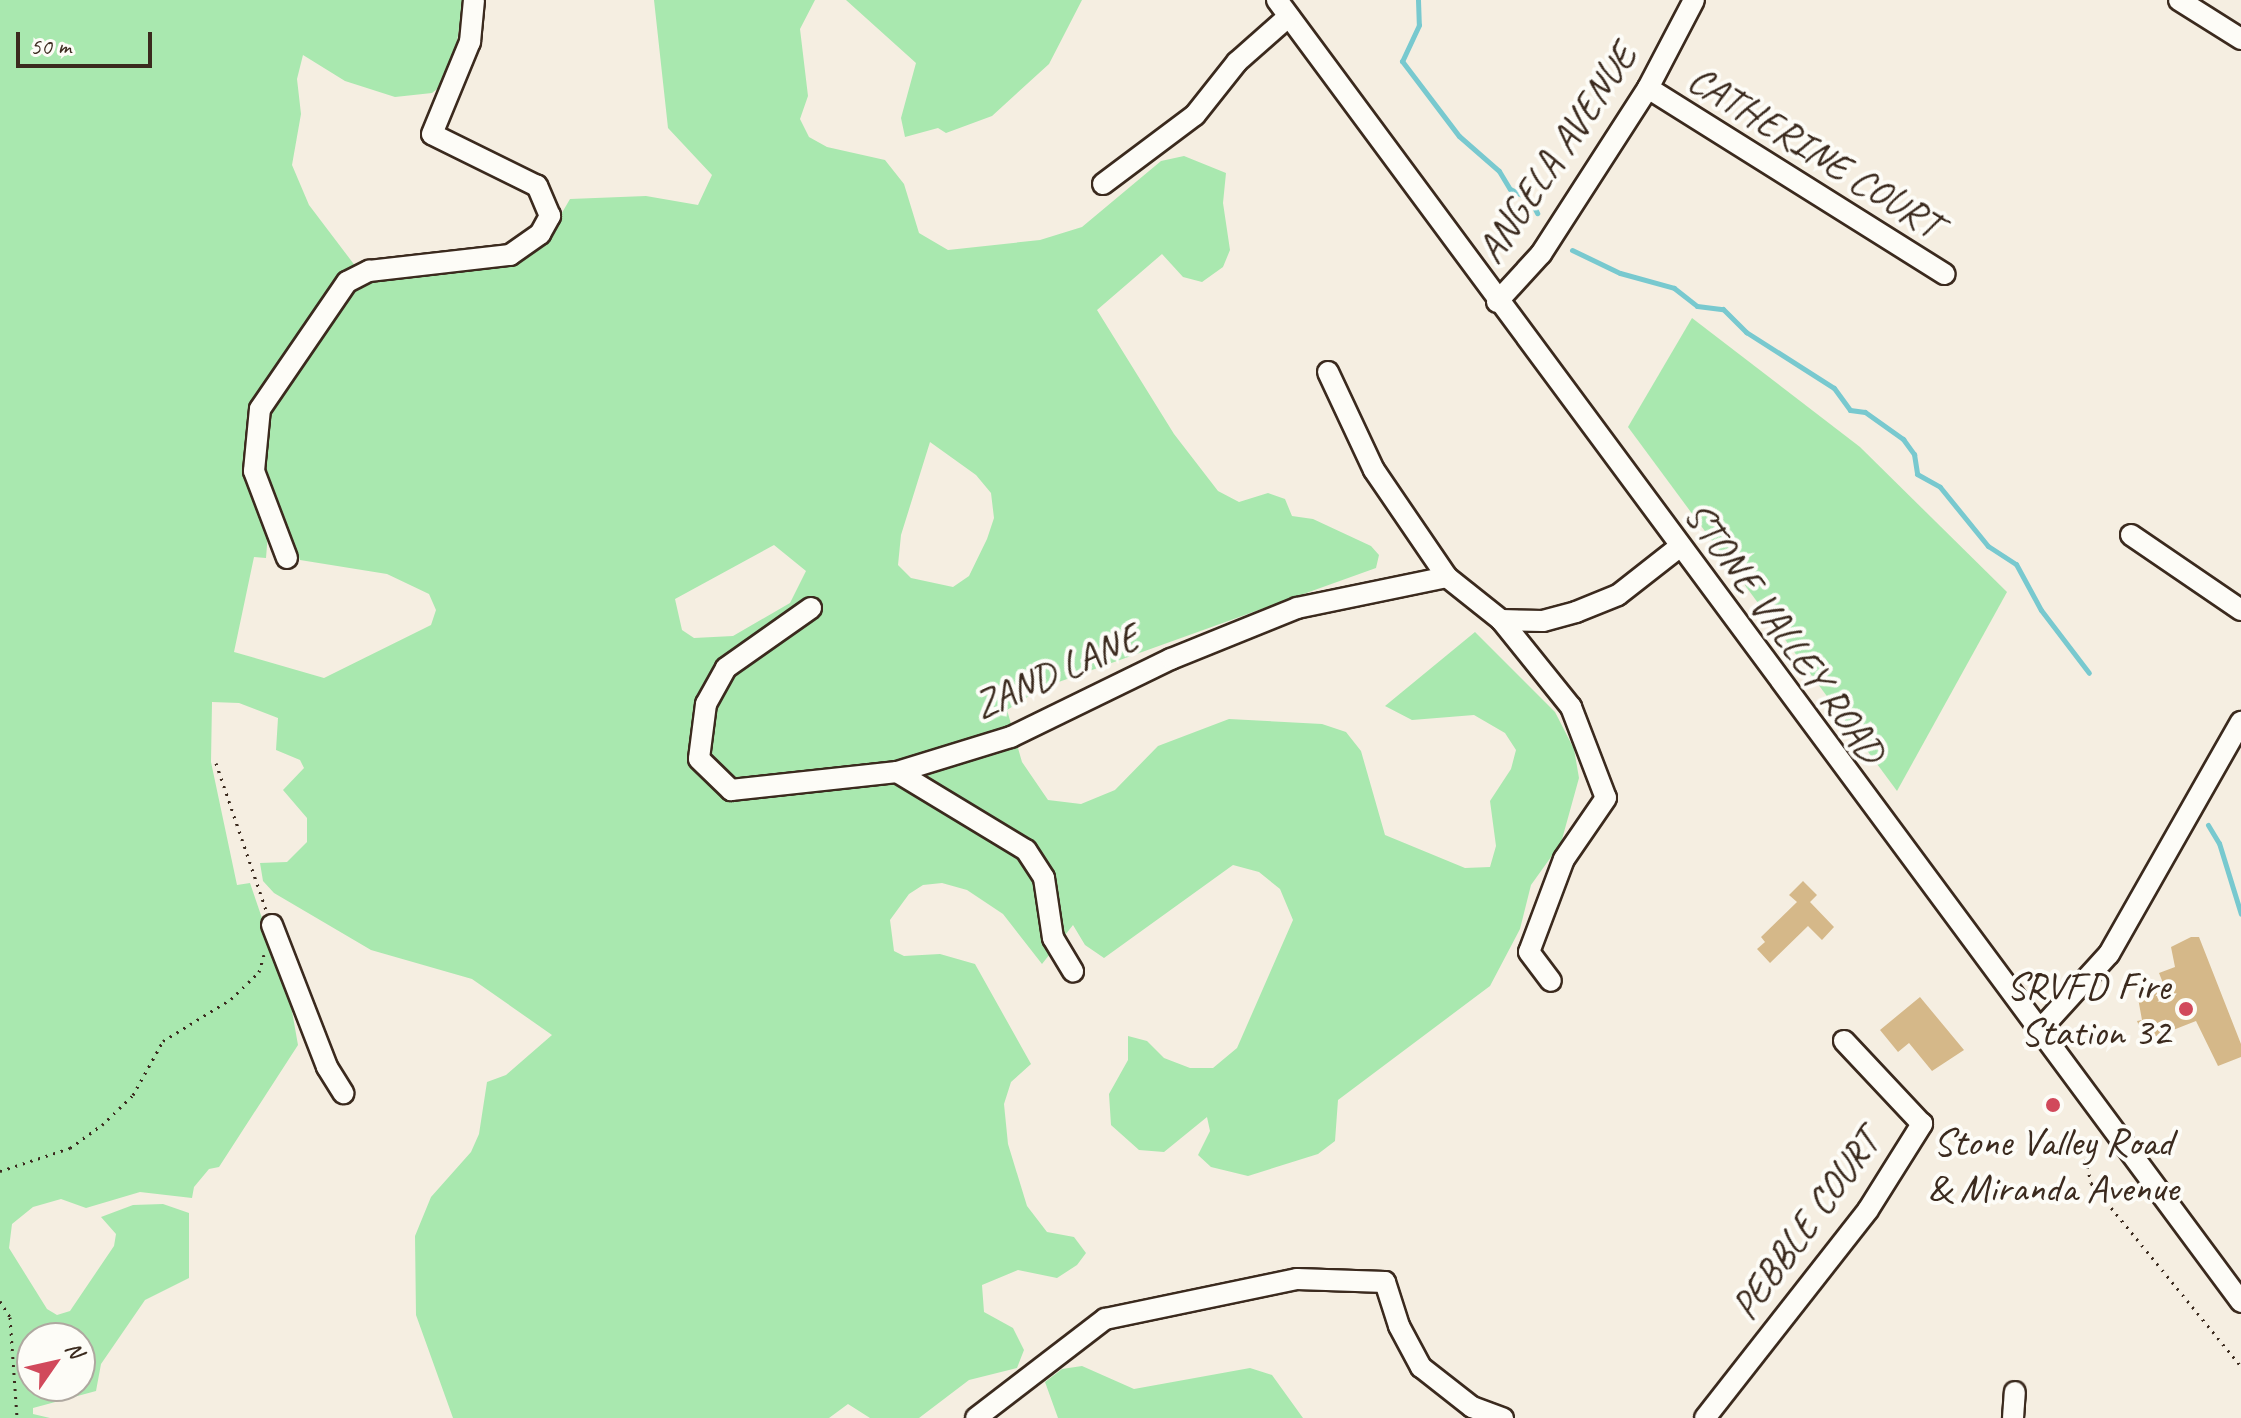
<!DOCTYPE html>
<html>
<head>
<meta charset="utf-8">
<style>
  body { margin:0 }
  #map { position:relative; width:2241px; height:1418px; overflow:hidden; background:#f5eee1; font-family:Caveat,sans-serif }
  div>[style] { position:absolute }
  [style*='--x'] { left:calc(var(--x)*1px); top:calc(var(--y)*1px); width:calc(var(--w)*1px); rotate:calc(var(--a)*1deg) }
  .green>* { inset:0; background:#a9e8af }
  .stream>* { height:5px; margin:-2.5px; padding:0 2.5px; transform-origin:2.5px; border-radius:2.5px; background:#78c9cf }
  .building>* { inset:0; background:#d5b889 }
  .path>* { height:3px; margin-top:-1.5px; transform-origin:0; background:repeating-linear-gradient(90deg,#3b2a1e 0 2px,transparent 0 8px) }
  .roads { filter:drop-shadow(2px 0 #3b2a1e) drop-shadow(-2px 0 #3b2a1e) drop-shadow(0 2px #3b2a1e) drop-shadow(0 -2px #3b2a1e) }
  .minor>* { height:20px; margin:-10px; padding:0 10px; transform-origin:10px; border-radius:10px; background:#fdfcf7 }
  .dots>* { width:22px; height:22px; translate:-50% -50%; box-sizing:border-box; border:4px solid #fdfcf7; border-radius:50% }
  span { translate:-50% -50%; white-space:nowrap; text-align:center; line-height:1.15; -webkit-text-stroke:8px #fdfcf7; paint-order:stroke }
  .street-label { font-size:40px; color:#3b2a1e }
  .poi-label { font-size:40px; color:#3b2a1e }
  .right { translate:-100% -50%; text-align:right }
  .north { position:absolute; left:16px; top:1322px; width:80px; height:80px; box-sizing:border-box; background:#fdfcf7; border:2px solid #afa8a0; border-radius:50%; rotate:56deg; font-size:22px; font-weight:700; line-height:32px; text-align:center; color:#3b2a1e }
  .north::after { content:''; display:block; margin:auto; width:28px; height:36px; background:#d1495b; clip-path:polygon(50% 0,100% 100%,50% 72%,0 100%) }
  .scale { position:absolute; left:16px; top:32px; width:136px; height:36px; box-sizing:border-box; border:4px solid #3b2a1e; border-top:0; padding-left:10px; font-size:24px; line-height:28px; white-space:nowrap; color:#3b2a1e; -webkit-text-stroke:6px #fdfcf7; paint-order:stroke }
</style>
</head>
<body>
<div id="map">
  <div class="green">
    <i style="clip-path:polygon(evenodd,0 0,464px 0,455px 53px,441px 86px,432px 93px,395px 97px,345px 81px,303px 55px,297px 79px,301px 114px,292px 165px,309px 205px,356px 267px,339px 281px,279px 361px,253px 409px,246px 456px,268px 533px,266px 558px,254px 557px,234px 652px,324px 678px,431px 625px,436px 610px,429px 594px,387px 574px,300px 560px,262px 457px,267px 411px,339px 305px,368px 280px,406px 275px,549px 235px,570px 199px,646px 196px,698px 205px,712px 175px,668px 128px,654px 0,815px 0,800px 29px,808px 96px,800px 119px,809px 137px,827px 147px,885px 160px,904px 184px,919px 233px,948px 250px,1040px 240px,1082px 227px,1161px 161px,1184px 156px,1226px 173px,1223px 203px,1230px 250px,1223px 267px,1202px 282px,1183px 277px,1162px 254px,1097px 310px,1174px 434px,1218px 491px,1239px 502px,1268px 493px,1285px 499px,1292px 516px,1313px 519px,1371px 546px,1379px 555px,1376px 568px,1042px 688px,1007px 710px,1022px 762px,1048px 800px,1081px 804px,1115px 790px,1158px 746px,1229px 719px,1322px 724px,1346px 732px,1361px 751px,1385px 835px,1465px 868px,1490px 867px,1496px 846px,1490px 801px,1511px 769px,1516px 750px,1505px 733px,1474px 715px,1412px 720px,1385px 706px,1475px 632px,1555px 712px,1574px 749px,1579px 778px,1561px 843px,1531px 885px,1520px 929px,1490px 986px,1338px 1100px,1335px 1141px,1318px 1154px,1248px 1176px,1211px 1167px,1198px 1155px,1210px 1131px,1207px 1117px,1164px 1152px,1139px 1150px,1111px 1125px,1109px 1094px,1128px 1060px,1128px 1036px,1147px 1041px,1164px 1058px,1190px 1068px,1213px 1068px,1237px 1048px,1293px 920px,1280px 889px,1259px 872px,1233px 865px,1104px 958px,1085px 945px,1073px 925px,1042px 964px,1003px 914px,967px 890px,942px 883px,923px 885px,909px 894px,890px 920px,894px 951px,904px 956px,940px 954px,975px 964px,1031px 1064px,1011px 1082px,1004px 1104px,1008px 1144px,1027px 1206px,1047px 1232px,1074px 1237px,1086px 1253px,1077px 1265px,1057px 1278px,1018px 1270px,982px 1285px,984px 1312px,1013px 1328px,1024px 1350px,1017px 1368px,969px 1380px,919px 1418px,870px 1418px,848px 1404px,829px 1418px,453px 1418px,416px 1315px,415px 1236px,431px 1197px,471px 1152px,479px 1134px,487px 1082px,506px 1075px,552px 1035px,472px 979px,371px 950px,274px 893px,263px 881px,260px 863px,287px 862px,307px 842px,307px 818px,283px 790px,304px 768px,300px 760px,276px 750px,278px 718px,239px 703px,212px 702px,211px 762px,237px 885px,250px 883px,290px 1000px,298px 1045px,219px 1167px,209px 1169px,194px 1187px,192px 1198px,140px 1192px,86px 1208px,61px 1199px,33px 1207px,12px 1224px,9px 1248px,47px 1309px,57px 1315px,70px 1311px,114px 1246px,116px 1234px,101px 1217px,133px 1205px,163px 1204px,189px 1213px,189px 1278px,145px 1300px,101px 1364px,96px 1391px,33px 1408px,33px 1414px,50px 1418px,0 1418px,0 0,930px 442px,976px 475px,991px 493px,994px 518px,987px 539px,969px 576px,953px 587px,911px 578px,898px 565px,901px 535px,930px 442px,0 0,774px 545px,806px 571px,790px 603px,733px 636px,694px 638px,682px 630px,675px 599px,774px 545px,0 0,32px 1338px,80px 1338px,80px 1386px,32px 1386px,32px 1338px)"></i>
    <i style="clip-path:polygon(846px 0,1082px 0,1049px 64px,992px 116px,946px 133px,938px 128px,905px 137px,901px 118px,916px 63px)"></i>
    <i style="clip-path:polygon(1692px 318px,1860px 447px,2007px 592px,1897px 791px,1628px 427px)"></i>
    <i style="clip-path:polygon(1082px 1366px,1134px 1389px,1250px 1368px,1272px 1375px,1303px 1418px,1058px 1418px,1045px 1382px,1062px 1369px)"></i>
  </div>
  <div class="stream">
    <i style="--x:1418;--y:0;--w:25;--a:88"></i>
    <i style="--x:1419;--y:25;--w:40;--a:115"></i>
    <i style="--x:1402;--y:61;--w:94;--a:52.8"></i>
    <i style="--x:1459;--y:136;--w:53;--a:41.2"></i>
    <i style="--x:1499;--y:171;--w:21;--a:59"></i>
    <i style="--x:1510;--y:189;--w:22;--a:27"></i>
    <i style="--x:1530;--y:199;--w:16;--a:63"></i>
    <i style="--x:1572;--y:250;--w:53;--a:25.6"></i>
    <i style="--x:1620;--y:273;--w:56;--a:15.5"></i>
    <i style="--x:1674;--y:288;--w:29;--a:38"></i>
    <i style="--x:1697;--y:306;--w:26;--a:7"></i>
    <i style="--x:1723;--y:309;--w:33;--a:45"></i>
    <i style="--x:1746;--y:332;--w:104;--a:32.5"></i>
    <i style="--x:1834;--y:388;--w:27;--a:54"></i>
    <i style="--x:1850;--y:410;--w:15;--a:8"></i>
    <i style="--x:1865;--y:412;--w:47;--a:35.4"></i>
    <i style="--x:1903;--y:439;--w:19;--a:54"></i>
    <i style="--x:1914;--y:454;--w:20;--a:81"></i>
    <i style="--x:1917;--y:474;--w:26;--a:29"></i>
    <i style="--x:1940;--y:487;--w:76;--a:50.9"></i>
    <i style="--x:1988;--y:546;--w:33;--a:33"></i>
    <i style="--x:2016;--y:564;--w:52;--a:61.5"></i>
    <i style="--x:2041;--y:610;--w:79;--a:52.7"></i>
    <i style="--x:2208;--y:825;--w:21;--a:59"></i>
    <i style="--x:2219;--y:843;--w:74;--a:72.8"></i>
  </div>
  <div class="building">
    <i style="clip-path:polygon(1803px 881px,1817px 895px,1810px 902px,1834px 927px,1822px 940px,1808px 926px,1770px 963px,1757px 949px,1765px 942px,1761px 937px,1797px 902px,1789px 895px)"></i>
    <i style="clip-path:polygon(2191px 937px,2199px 937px,2241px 1044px,2241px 1057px,2218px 1066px,2196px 1021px,2145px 1041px,2137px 1021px,2142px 1020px,2138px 998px,2165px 988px,2159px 973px,2175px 967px,2171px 947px)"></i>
    <i style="clip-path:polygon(1920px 997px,1964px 1050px,1932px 1071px,1909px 1043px,1898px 1052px,1880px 1030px)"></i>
  </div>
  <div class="path">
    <i style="--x:216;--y:763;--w:155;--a:71.2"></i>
    <i style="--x:2082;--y:1143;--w:41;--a:77.3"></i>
    <i style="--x:2091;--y:1183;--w:237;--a:50.7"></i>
    <i style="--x:0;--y:1171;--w:74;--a:-18.2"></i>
    <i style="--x:70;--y:1148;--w:39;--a:-36"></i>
    <i style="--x:102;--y:1125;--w:43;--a:-44.1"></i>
    <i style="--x:133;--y:1095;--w:62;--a:-60.9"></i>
    <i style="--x:163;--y:1041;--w:80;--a:-31.7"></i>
    <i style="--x:231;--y:999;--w:39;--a:-44"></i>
    <i style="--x:259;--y:972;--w:18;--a:-74"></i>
    <i style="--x:0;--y:1301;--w:19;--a:58"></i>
    <i style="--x:10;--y:1317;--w:101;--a:86"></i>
  </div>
  <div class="roads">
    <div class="minor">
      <i style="--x:1277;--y:0;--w:1620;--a:53.48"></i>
      <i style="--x:2179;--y:0;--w:73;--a:32.2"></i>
      <i style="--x:1648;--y:88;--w:350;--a:32.1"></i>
      <i style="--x:1103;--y:184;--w:115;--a:-36.9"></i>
      <i style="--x:1195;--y:115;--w:68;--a:-51.6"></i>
      <i style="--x:1237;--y:62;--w:69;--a:-41.5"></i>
      <i style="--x:1497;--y:302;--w:65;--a:-47.5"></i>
      <i style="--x:1541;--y:254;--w:197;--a:-57.2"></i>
      <i style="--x:1648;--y:88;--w:99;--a:-62.4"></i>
      <i style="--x:1328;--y:372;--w:108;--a:64.9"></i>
      <i style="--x:1374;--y:470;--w:130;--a:55.7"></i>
      <i style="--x:1447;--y:577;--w:69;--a:38.5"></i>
      <i style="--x:1501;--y:620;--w:42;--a:1.4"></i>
      <i style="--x:1543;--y:621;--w:34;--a:-15"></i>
      <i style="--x:1576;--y:612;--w:45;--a:-22"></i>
      <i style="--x:1618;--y:595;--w:76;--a:-38.1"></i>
      <i style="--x:2131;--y:535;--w:133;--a:34.3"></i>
      <i style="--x:287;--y:558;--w:93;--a:-110.8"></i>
      <i style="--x:254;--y:471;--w:62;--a:-84.5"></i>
      <i style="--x:260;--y:409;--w:154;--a:-55.6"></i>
      <i style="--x:347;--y:282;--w:25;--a:-27"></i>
      <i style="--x:369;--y:271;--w:142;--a:-6.5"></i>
      <i style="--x:510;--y:255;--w:37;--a:-35"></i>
      <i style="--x:540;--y:234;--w:21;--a:-61"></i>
      <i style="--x:550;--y:216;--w:33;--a:-113"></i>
      <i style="--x:537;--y:186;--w:117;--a:-153.7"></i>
      <i style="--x:432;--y:134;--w:100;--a:-67.6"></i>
      <i style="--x:470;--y:42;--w:42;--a:-84.6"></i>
      <i style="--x:811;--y:608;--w:104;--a:144.8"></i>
      <i style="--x:726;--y:668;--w:41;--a:119.1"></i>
      <i style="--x:706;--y:704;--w:55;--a:97.3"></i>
      <i style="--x:699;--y:759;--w:45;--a:44.1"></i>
      <i style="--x:731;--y:790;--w:167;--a:-6.2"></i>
      <i style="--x:897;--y:772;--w:119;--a:-17.1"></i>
      <i style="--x:1011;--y:737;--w:178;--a:-26"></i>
      <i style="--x:1171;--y:659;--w:136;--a:-22"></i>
      <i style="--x:1297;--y:608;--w:153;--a:-11.7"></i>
      <i style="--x:1501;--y:620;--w:112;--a:51.2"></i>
      <i style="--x:1571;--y:707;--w:97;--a:69"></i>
      <i style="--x:1606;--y:798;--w:74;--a:124.5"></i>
      <i style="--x:1564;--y:859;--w:99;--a:110.6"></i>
      <i style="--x:1529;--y:952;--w:36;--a:53"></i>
      <i style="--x:897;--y:772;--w:151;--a:31.2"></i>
      <i style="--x:1026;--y:850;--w:33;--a:57"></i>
      <i style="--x:1044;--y:878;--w:61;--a:81.5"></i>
      <i style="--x:1053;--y:938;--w:39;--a:59"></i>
      <i style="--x:272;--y:925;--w:152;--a:68.8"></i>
      <i style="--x:327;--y:1067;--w:31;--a:58"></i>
      <i style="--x:2038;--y:1032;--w:105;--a:-47.7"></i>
      <i style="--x:2109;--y:954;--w:267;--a:-60.4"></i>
      <i style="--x:976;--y:1418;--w:163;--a:-37.5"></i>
      <i style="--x:1105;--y:1319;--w:196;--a:-11.8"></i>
      <i style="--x:1297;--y:1279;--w:88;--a:2"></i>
      <i style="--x:1385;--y:1282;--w:46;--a:72.3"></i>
      <i style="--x:1399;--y:1326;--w:47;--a:61.8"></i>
      <i style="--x:1421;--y:1367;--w:65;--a:38.1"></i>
      <i style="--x:1472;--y:1407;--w:33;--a:20"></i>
      <i style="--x:1705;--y:1418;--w:264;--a:-51.9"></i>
      <i style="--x:1868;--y:1210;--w:102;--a:-57.9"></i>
      <i style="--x:1922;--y:1124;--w:114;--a:-133.2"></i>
      <i style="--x:2013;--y:1418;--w:26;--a:-86"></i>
    </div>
  </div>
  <div class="dots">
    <i style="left:2186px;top:1009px;background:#d1495b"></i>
    <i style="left:2053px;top:1105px;background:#d1495b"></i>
  </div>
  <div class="street-label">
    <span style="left:1815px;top:151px;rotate:32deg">CATHERINE COURT</span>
    <span style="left:1556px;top:153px;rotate:-56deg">ANGELA AVENUE</span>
    <span style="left:1785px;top:632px;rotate:54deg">STONE VALLEY ROAD</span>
    <span style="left:1056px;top:671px;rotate:-24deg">ZAND LANE</span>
    <span style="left:1805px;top:1224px;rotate:-54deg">PEBBLE COURT</span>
  </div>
  <div class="poi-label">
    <span class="right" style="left:2170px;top:1009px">SRVFD Fire<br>Station 32</span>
    <span style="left:2053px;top:1165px">Stone Valley Road<br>&amp; Miranda Avenue</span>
  </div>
  <div class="north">N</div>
  <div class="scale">50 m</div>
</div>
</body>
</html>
